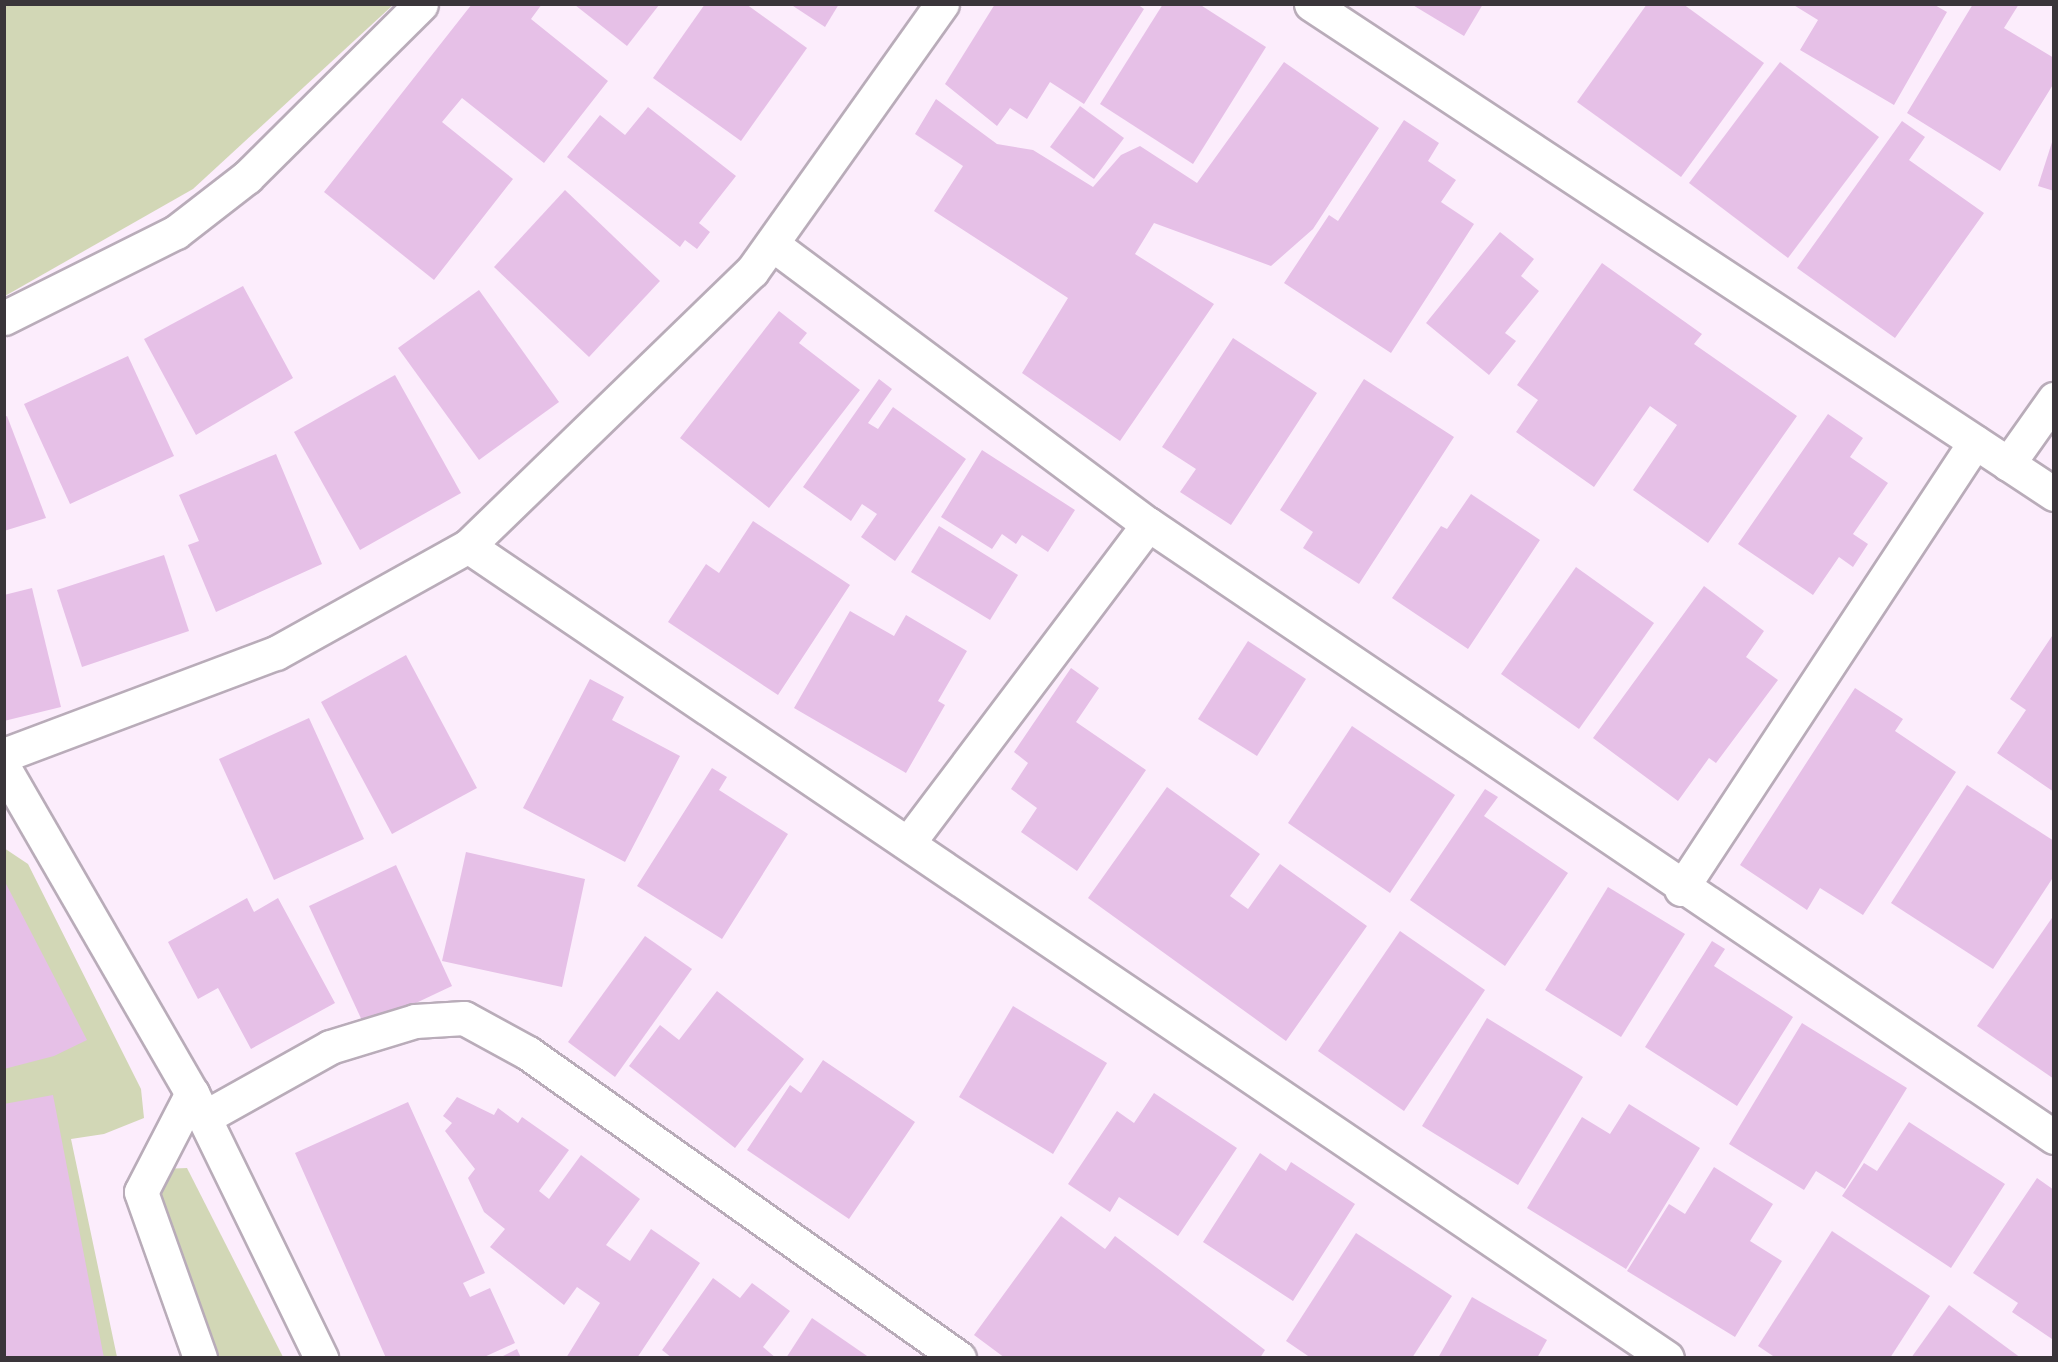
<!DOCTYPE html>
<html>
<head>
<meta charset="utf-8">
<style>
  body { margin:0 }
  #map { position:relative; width:2058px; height:1362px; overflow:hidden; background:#fcedfc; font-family:"Noto Sans",sans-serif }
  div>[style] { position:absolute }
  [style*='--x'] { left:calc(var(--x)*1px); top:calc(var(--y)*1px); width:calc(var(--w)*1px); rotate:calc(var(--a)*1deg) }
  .green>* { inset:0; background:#d2d7b6 }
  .building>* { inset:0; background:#e6c0e7 }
  .roads { filter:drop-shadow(2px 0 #b9acb9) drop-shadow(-2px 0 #b9acb9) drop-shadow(0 2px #b9acb9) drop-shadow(0 -2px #b9acb9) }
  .minor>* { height:33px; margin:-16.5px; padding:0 16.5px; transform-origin:16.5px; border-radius:16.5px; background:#fff }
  span { translate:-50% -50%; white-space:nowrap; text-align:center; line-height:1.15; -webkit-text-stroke:5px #fff; paint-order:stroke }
  .frame { position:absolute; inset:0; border:6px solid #3a353a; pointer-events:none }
</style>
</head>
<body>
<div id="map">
  <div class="green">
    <i style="clip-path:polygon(4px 5px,5px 4px,393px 5px,193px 189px,5px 296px)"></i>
    <i style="clip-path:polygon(4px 848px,28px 864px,141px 1089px,144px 1118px,104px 1134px,71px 1139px,117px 1357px,5px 1357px)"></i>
    <i style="clip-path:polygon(187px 1168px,283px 1357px,181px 1357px,145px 1188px,162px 1169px)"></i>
  </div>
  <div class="building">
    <i style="clip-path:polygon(472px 4px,542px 4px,531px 19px,608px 81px,544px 163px,462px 98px,442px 122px,513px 179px,434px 280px,324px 192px)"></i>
    <i style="clip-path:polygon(705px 4px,746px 4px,807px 48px,741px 141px,653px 78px)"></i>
    <i style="clip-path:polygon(790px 4px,839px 4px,825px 27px)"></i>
    <i style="clip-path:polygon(995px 4px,1137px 4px,1144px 9px,1084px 104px,1050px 82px,1027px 119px,1010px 108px,997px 126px,945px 84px)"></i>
    <i style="clip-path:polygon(1163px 4px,1199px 4px,1266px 47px,1193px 164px,1100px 104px)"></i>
    <i style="clip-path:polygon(1411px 4px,1483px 4px,1464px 36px)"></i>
    <i style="clip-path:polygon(1647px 4px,1683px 4px,1764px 63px,1681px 177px,1577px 102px)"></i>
    <i style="clip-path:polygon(1792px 4px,1933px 4px,1947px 12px,1894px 105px,1800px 50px,1818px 20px)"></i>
    <i style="clip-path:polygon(1973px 4px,2019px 4px,2004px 28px,2054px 58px,2054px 83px,2000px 171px,1907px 113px)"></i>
    <i style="clip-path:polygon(575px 5px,659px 5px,627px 46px)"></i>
    <i style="clip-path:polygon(1284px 62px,1379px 128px,1313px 229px,1271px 266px,1154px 223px,1135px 254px,1214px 304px,1120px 441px,1022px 373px,1068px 298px,934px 211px,963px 166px,915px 134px,936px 99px,997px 144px,1033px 150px,1093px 187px,1121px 155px,1140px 146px,1197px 183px)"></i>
    <i style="clip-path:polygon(1780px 62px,1879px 137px,1788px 258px,1689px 183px)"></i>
    <i style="clip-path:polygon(1080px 106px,1124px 138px,1094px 179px,1050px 147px)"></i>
    <i style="clip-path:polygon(648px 107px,736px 176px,699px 223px,710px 232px,697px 249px,685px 240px,680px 247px,567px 157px,600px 115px,625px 135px)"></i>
    <i style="clip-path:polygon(1404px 120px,1439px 143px,1428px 161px,1456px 180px,1441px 202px,1474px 224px,1391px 353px,1284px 283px,1329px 215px,1338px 221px)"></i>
    <i style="clip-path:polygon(1902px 121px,1925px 137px,1909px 160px,1984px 213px,1895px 338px,1797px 268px)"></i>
    <i style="clip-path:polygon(2054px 136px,2054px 191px,2038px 186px)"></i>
    <i style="clip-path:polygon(565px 190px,660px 281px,589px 357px,494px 267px)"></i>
    <i style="clip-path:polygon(1500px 232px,1534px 259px,1521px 276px,1539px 291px,1505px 333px,1516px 341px,1489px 375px,1426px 323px)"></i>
    <i style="clip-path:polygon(1602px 263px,1702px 334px,1694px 344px,1797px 416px,1708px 543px,1633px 490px,1677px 425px,1650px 406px,1594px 487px,1516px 432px,1538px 400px,1517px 385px)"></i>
    <i style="clip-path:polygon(243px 286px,293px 378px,196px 435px,144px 339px)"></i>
    <i style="clip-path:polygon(479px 290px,559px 402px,479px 460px,398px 348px)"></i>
    <i style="clip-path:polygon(779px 311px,807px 333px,799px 343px,860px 390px,769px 508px,680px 438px)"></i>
    <i style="clip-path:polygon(1233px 338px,1317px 393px,1231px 525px,1180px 492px,1196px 469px,1162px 447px)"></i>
    <i style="clip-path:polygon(128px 356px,174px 456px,70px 504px,24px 404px)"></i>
    <i style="clip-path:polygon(395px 375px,461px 493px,360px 550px,294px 432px)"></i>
    <i style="clip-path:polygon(879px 379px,892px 389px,868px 423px,878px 429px,893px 407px,966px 459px,895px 561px,861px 537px,877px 514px,862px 504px,851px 521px,803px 487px)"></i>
    <i style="clip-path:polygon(1364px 379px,1454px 437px,1359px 584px,1303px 548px,1313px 532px,1280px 510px)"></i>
    <i style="clip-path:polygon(1828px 414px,1863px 438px,1850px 457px,1888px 483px,1853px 534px,1868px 544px,1853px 567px,1839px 557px,1813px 595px,1738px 544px)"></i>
    <i style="clip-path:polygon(7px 416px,46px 518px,4px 531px,4px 417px)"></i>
    <i style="clip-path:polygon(982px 450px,1075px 510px,1048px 552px,1022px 535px,1016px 544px,1002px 534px,992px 549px,941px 517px)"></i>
    <i style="clip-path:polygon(276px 454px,322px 564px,216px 612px,188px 545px,199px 541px,179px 495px)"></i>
    <i style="clip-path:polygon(1471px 494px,1540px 540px,1468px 649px,1392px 598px,1441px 526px,1447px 529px)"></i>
    <i style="clip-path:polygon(753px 521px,850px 585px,778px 695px,668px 622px,706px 564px,719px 573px)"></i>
    <i style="clip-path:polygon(939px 526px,1018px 575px,990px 620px,911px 572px)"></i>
    <i style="clip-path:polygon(164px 555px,189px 631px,82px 667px,57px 590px)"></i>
    <i style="clip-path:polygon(1576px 567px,1654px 623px,1579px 729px,1501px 674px)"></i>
    <i style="clip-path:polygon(1704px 586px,1764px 631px,1746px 657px,1778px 680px,1716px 763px,1709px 758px,1678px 801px,1593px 738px)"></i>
    <i style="clip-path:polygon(32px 588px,61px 707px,4px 721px,4px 595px)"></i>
    <i style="clip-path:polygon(850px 611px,894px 636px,906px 615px,967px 651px,938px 701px,945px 705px,906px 773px,794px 708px)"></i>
    <i style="clip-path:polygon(2054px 633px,2054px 792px,1997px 753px,2026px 710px,2010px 699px)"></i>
    <i style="clip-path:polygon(1248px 641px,1306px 679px,1257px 756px,1198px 719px)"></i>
    <i style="clip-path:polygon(406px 655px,477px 788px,392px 834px,321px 702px)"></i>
    <i style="clip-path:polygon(1071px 668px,1099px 688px,1076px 722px,1146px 770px,1077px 871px,1021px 832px,1037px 808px,1011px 789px,1028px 763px,1014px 752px)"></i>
    <i style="clip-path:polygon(590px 679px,624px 697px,612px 720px,680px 756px,625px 862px,523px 808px)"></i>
    <i style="clip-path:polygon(1855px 688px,1903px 719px,1895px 731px,1956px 772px,1863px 915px,1820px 888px,1807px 910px,1740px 865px)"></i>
    <i style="clip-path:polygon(309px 718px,364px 839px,274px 880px,219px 759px)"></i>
    <i style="clip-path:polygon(1352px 726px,1455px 795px,1390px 893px,1288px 823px)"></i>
    <i style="clip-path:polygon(712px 768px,727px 777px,719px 790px,788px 834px,722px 939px,637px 886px)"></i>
    <i style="clip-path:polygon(1967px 785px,2054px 841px,2054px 876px,1993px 969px,1891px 903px)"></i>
    <i style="clip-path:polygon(1167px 787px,1260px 854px,1230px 896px,1248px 909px,1280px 864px,1367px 926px,1286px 1041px,1088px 898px)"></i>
    <i style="clip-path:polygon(1485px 789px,1498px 797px,1484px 816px,1568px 873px,1505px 966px,1410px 900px)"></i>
    <i style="clip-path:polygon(466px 852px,585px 879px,562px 987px,442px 961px)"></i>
    <i style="clip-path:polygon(396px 865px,452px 986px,365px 1027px,309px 906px)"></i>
    <i style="clip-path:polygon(4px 880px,87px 1040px,54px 1056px,4px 1069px)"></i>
    <i style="clip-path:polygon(1608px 887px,1685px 934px,1621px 1037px,1545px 990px)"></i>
    <i style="clip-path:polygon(247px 898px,254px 912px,278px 898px,335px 1003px,251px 1049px,218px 988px,198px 999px,168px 942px)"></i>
    <i style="clip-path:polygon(2054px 915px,2054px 1079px,1977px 1026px)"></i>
    <i style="clip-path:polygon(1400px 931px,1485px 990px,1404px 1111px,1318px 1051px)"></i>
    <i style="clip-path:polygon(645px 936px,692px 969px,615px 1077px,568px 1042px)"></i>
    <i style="clip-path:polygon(1712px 941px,1725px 949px,1714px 966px,1793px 1017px,1737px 1106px,1645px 1047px)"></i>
    <i style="clip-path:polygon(717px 991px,804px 1059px,735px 1148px,629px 1066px,660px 1025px,679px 1040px)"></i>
    <i style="clip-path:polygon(1013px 1006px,1107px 1063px,1053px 1154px,959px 1097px)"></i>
    <i style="clip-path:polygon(1487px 1018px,1583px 1077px,1518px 1185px,1422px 1126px)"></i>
    <i style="clip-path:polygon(1802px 1023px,1907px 1088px,1845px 1189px,1816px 1171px,1804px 1190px,1729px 1144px)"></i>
    <i style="clip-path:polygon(823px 1060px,915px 1122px,849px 1219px,747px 1150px,790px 1085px,801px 1093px)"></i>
    <i style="clip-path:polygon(1154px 1093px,1237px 1148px,1178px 1236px,1119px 1197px,1110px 1212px,1068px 1184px,1117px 1111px,1134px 1123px)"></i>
    <i style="clip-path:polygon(53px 1095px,104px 1358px,6px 1358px,4px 1104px)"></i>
    <i style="clip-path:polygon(457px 1097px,494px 1115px,498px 1108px,518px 1123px,522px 1117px,569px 1150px,539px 1191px,549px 1199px,581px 1155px,640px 1199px,606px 1245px,630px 1261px,651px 1229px,700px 1263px,637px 1358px,566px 1358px,600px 1303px,577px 1287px,564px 1305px,490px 1247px,505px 1229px,484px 1212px,468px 1178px,475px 1169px,445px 1131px,452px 1123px,443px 1116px)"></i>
    <i style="clip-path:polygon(408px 1102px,485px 1273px,463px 1283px,470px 1297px,490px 1288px,515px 1343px,482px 1358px,386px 1358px,295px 1153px)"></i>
    <i style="clip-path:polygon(1629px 1104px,1700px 1148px,1626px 1269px,1527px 1208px,1582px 1117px,1610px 1134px)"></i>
    <i style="clip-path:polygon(1909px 1122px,2005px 1184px,1951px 1268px,1842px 1196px,1864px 1163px,1877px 1171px)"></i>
    <i style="clip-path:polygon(1260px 1153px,1286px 1171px,1291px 1162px,1355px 1204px,1293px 1301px,1203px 1242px)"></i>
    <i style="clip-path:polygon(1714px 1167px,1773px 1204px,1750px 1241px,1782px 1261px,1735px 1337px,1627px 1271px,1669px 1204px,1685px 1214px)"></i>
    <i style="clip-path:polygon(2037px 1178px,2054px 1190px,2052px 1339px,2012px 1312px,2018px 1303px,1973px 1273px)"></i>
    <i style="clip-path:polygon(1061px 1216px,1105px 1249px,1115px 1236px,1265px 1350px,1260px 1358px,1005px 1358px,974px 1335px)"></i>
    <i style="clip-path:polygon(1832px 1231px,1930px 1296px,1890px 1358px,1776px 1358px,1758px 1346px)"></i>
    <i style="clip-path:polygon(1356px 1233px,1452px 1296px,1412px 1358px,1311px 1358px,1286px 1341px)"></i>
    <i style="clip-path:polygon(713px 1278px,740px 1298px,752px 1283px,790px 1311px,763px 1347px,776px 1358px,672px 1358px,662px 1350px)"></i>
    <i style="clip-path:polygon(1472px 1297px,1547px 1340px,1537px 1358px,1438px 1358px)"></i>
    <i style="clip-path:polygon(1949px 1305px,2021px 1358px,1911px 1358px)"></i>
    <i style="clip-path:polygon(812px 1318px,870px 1358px,786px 1358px)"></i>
    <i style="clip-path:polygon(517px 1349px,521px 1358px,499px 1358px)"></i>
  </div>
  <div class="roads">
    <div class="minor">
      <i style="--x:1311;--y:4;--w:890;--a:33.4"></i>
      <i style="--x:772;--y:244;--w:469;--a:36.7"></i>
      <i style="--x:4;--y:318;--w:192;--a:-26.6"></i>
      <i style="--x:176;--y:232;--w:90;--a:-37.8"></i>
      <i style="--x:247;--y:177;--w:245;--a:-44.8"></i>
      <i style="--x:2008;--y:464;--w:80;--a:-54.7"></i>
      <i style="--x:468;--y:546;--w:1448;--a:34.11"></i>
      <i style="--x:4;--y:755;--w:290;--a:-20.6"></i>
      <i style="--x:276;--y:653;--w:220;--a:-29.1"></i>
      <i style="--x:468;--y:546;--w:395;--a:-44.1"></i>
      <i style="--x:752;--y:271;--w:328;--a:-54.6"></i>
      <i style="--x:4;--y:768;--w:375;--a:60"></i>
      <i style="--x:192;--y:1093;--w:295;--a:64"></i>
      <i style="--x:908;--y:843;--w:399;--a:-53"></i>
      <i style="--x:1148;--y:524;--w:1094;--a:34.08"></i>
      <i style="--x:1681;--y:889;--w:535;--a:-56.67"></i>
      <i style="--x:192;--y:1093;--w:111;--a:117.3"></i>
      <i style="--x:141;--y:1192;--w:176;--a:70.4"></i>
      <i style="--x:205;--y:1117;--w:143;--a:-29.2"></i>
      <i style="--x:330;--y:1047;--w:89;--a:-17"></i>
      <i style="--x:415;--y:1021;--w:49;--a:-3.5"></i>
      <i style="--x:464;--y:1018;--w:73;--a:28.7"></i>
      <i style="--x:528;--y:1053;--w:528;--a:35.29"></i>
    </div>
  </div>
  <div class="frame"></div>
</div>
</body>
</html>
